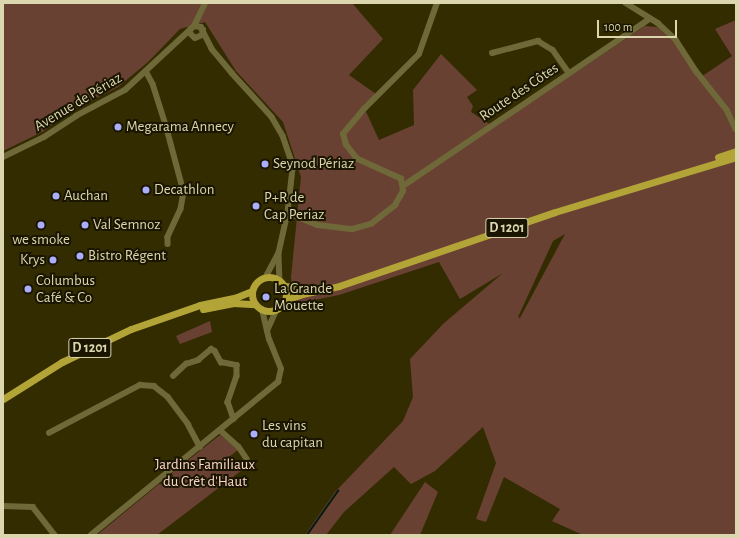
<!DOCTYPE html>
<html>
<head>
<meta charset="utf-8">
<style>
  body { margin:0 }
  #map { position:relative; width:739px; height:538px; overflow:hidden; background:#332c00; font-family:"Alegreya Sans",sans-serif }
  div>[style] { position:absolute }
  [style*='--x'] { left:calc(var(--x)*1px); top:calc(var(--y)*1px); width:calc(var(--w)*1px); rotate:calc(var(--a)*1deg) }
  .green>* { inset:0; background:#694133 }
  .stream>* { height:1.5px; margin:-0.75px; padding:0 0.75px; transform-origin:0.75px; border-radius:0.75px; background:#051b11 }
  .minor>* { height:5.5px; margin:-2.75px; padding:0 2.75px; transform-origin:2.75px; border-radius:2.75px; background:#6f6939 }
  .major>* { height:7px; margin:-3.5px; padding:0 3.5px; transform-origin:3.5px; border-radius:3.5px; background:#b3a437 }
  .major>.ring { margin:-3.5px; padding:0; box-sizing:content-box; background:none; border:7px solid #b3a437; border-radius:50% }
  .dots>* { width:11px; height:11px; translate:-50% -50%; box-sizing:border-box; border:2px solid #191500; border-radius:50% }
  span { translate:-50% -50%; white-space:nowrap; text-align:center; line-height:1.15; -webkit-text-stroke:4px #191500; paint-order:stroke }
  .shield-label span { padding:1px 3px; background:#191500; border:1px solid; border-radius:3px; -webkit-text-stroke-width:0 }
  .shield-label { font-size:14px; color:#dcd6ae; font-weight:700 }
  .street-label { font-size:15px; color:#dcd6ae }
  .poi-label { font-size:15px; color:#dcd6ae }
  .left { translate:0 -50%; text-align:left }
  .right { translate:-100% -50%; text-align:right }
  .park-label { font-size:15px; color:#fdd6c8 }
  .frame { position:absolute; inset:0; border:4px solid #dcd6ae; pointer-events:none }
  .scale { position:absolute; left:597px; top:20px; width:80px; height:18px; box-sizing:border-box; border:2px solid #dcd6ae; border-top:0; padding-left:5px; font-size:12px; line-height:14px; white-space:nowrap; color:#dcd6ae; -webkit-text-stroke:3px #191500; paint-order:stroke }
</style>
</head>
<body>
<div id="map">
  <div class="green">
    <i style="clip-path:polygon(evenodd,3px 3px,352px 3px,383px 39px,349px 75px,376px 94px,363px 105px,379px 140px,414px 125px,413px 90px,441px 54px,477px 90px,467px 97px,473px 106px,471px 112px,494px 127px,645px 26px,657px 27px,677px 45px,698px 79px,732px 56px,715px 29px,736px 20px,736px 535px,583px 535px,552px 521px,560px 509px,504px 477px,486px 522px,476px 519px,496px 463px,483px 427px,435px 471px,411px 484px,394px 467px,344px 512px,326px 535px,305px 535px,335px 492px,403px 421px,413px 397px,410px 359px,443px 324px,503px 273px,460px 299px,439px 262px,339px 295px,294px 304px,291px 277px,301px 177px,283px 122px,236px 71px,205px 22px,180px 29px,148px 62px,118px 87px,68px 112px,44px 131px,3px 151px,3px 3px,565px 234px,520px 318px,518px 317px,553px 241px,565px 234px)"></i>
    <i style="clip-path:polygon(210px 321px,212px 332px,180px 344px,176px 336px)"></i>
    <i style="clip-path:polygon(220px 435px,238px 450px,230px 456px,242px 470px,157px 535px,97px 535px,159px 484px,165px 485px,174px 479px,172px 473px)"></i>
    <i style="clip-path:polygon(425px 482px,438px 492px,420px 535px,390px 535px)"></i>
  </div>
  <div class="stream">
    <i style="--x:307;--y:535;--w:54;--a:-54.8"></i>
  </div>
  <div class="minor">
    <i style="--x:626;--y:3;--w:38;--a:32"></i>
    <i style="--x:658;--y:23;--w:25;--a:43"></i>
    <i style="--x:676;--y:40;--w:37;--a:57"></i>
    <i style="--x:696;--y:71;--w:50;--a:51.5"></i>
    <i style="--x:727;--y:110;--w:21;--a:65"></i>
    <i style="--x:194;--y:26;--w:7;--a:8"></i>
    <i style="--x:201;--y:27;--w:25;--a:63"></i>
    <i style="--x:212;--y:49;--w:31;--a:50"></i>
    <i style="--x:232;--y:73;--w:59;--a:47.7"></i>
    <i style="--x:272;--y:117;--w:22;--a:60"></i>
    <i style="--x:283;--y:136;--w:24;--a:71"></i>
    <i style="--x:291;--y:159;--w:10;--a:79"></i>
    <i style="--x:293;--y:169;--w:44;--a:96.5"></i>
    <i style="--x:288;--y:213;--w:41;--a:102.7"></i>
    <i style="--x:279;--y:253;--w:27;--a:118"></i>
    <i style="--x:191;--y:29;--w:4;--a:104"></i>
    <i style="--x:190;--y:33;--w:7;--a:45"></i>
    <i style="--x:195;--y:38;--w:8;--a:-23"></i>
    <i style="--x:202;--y:35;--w:5;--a:-79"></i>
    <i style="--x:492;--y:53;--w:48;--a:-14.6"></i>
    <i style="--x:538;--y:41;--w:17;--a:31"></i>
    <i style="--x:553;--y:50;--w:28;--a:55"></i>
    <i style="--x:146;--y:71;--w:15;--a:62"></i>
    <i style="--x:153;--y:84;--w:43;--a:72.4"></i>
    <i style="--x:166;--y:125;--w:69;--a:75"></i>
    <i style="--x:184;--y:192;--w:17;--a:100"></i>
    <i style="--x:181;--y:209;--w:31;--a:115"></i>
    <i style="--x:168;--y:237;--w:7;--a:90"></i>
    <i style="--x:3;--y:157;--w:46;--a:-26"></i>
    <i style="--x:44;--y:137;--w:38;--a:-33"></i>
    <i style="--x:76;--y:116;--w:55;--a:-28"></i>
    <i style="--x:125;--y:90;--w:94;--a:-42.8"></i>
    <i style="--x:194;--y:26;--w:25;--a:-64"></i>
    <i style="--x:403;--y:186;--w:298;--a:-34.1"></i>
    <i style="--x:288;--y:213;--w:32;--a:22"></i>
    <i style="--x:318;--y:225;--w:35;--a:7"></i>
    <i style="--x:353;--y:229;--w:19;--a:-16"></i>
    <i style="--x:371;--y:224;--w:31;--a:-38"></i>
    <i style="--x:395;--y:205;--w:16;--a:-60"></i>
    <i style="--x:403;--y:191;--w:12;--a:-99"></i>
    <i style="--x:401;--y:179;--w:48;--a:-155.6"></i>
    <i style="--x:357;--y:159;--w:18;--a:-128"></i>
    <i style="--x:346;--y:145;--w:11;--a:-105"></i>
    <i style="--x:343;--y:134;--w:34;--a:-50"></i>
    <i style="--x:365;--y:108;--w:76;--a:-45"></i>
    <i style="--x:419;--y:54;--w:54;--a:-70.6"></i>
    <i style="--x:279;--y:255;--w:26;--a:88"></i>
    <i style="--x:267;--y:331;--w:24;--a:-66"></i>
    <i style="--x:173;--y:376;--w:18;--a:-43"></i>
    <i style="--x:186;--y:364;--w:13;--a:-18"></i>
    <i style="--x:198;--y:360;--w:17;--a:-40"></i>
    <i style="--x:211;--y:349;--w:4;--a:27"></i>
    <i style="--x:215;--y:351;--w:13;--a:61"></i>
    <i style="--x:221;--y:362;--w:16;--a:11"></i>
    <i style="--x:237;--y:365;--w:11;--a:90"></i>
    <i style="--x:237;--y:376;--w:28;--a:109"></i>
    <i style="--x:228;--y:402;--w:18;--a:71"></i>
    <i style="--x:220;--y:430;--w:25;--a:42"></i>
    <i style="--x:239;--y:447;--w:14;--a:56"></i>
    <i style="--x:49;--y:433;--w:103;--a:-27.8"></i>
    <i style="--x:140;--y:385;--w:14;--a:4"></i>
    <i style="--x:154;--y:386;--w:18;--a:38"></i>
    <i style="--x:168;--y:397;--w:34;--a:53"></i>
    <i style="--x:188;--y:424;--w:26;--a:62"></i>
    <i style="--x:3;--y:506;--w:30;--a:2"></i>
    <i style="--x:33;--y:507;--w:36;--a:52"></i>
    <i style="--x:91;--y:535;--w:242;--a:-39.3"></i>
    <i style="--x:278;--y:382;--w:13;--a:-77"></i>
    <i style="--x:281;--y:369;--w:31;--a:-112"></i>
    <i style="--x:269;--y:340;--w:31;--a:-103"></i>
  </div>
  <div class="major">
    <i style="--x:718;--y:157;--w:19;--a:-18"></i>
    <i class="ring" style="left:252px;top:277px;width:27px;height:27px"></i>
    <i style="--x:284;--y:286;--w:29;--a:4"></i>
    <i style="--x:285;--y:300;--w:18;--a:-19"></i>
    <i style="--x:302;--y:294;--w:38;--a:-12"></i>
    <i style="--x:339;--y:286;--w:228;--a:-18.9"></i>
    <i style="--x:555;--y:212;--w:189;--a:-16.9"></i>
    <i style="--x:203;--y:309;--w:31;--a:-11"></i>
    <i style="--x:233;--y:303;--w:22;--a:3"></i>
    <i style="--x:3;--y:399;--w:70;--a:-32.1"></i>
    <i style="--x:62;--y:362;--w:76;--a:-25.6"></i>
    <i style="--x:131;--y:329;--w:73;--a:-19.2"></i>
    <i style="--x:200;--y:305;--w:38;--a:-12"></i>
    <i style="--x:237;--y:297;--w:16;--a:-22"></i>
  </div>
  <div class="dots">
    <i style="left:118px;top:127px;background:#abaffb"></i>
    <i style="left:265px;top:164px;background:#abaffb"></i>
    <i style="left:146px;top:190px;background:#abaffb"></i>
    <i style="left:56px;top:196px;background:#abaffb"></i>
    <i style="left:256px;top:206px;background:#abaffb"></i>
    <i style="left:41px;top:225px;background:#abaffb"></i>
    <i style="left:85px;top:225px;background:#abaffb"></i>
    <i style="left:80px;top:256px;background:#abaffb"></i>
    <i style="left:53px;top:260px;background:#abaffb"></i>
    <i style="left:28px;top:289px;background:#abaffb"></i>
    <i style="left:266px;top:297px;background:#abaffb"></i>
    <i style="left:254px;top:434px;background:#abaffb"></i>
  </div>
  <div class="shield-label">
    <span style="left:507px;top:228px">D 1201</span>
    <span style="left:90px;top:348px">D 1201</span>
  </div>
  <div class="street-label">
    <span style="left:519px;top:92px;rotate:-34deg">Route des Côtes</span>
    <span style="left:78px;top:102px;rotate:-31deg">Avenue de Périaz</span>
  </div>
  <div class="poi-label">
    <span class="left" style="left:126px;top:127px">Megarama Annecy</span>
    <span class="left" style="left:273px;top:164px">Seynod Périaz</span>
    <span class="left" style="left:154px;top:190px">Decathlon</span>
    <span class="left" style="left:64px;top:196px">Auchan</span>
    <span class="left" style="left:264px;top:206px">P+R de<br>Cap Periaz</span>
    <span class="left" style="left:93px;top:225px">Val Semnoz</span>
    <span style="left:41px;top:240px">we smoke</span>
    <span class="left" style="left:88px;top:256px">Bistro Régent</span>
    <span class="right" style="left:45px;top:260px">Krys</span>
    <span class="left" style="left:36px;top:289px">Columbus<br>Café &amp; Co</span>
    <span class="left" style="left:274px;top:297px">La Grande<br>Mouette</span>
    <span class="left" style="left:262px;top:434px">Les vins<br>du capitan</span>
  </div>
  <div class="park-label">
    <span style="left:205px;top:473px">Jardins Familiaux<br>du Crêt d'Haut</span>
  </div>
  <div class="frame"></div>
  <div class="scale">100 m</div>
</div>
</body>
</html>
